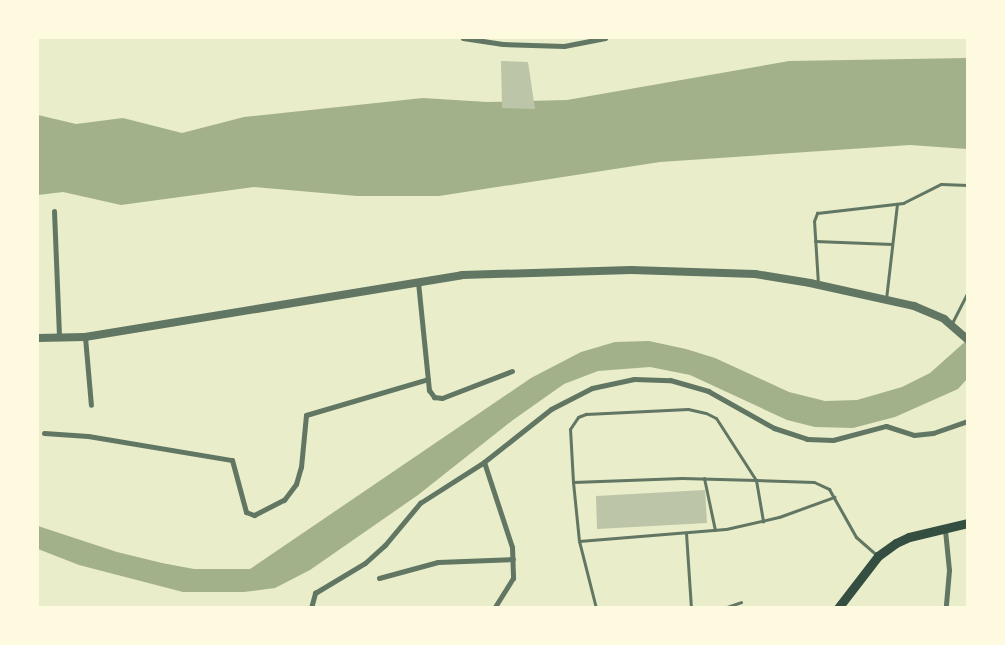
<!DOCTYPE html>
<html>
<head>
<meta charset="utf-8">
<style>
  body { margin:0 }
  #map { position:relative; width:1005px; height:645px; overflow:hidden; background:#e9edc9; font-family:Jost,sans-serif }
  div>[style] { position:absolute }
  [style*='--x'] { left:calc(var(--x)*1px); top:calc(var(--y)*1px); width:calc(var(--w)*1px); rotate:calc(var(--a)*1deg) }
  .water>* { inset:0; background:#a3b18a }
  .building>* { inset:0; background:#bcc5a7 }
  .service>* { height:3px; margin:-1.5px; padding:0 1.5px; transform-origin:1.5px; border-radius:1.5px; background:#617663 }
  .minor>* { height:5px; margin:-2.5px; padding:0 2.5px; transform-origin:2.5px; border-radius:2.5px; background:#617663 }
  .tertiary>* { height:8px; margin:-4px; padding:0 4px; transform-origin:4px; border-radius:4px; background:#617663 }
  .secondary>* { height:9px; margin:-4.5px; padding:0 4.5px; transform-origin:4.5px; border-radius:4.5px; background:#344e41 }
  span { translate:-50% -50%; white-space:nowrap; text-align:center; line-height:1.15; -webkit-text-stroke:5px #fefae0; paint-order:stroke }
  .frame { position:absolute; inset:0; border:39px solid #fefae0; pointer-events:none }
</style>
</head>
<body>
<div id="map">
  <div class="water">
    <i style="clip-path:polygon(967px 58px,967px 149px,910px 145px,660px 162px,439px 196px,357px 196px,254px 187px,121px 205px,63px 192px,38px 195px,38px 115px,76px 124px,123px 118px,182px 133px,244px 117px,423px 98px,487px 102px,567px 100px,789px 61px)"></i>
    <i style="clip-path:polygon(967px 340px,967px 379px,958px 389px,895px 417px,853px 428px,815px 427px,787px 420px,690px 375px,650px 367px,598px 371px,564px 384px,513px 420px,418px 495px,310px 570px,275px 588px,244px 592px,183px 592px,79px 565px,38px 549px,38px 526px,117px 552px,162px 563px,194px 569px,250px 569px,531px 378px,581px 352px,615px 342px,649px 341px,686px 349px,715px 358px,789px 392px,825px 401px,857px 400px,902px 387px,930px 373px)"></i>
  </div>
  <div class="building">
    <i style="clip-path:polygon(501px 61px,528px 62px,535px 109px,502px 108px)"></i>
    <i style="clip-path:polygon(705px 490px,707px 523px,597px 529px,596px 496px)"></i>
  </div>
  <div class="service">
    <i style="--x:815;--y:241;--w:77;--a:2.2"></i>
    <i style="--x:818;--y:284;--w:63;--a:-93.6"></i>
    <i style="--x:814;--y:221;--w:9;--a:-69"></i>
    <i style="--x:817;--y:213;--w:87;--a:-6.6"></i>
    <i style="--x:903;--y:203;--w:42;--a:-26.6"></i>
    <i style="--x:941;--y:184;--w:27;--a:2"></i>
    <i style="--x:886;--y:299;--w:96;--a:-83.4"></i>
    <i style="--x:952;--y:323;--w:36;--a:-63"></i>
    <i style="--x:704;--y:478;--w:53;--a:78.1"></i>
    <i style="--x:573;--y:482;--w:109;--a:-2.1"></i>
    <i style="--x:682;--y:478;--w:74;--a:1.5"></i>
    <i style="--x:756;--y:480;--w:42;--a:80.3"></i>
    <i style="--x:686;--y:533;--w:75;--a:86.2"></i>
    <i style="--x:579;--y:541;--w:147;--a:-4.7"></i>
    <i style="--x:726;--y:529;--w:54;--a:-12.8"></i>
    <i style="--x:779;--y:517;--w:59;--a:-20"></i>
    <i style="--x:596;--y:608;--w:69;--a:-104.2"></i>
    <i style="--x:579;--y:541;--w:59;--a:-95.8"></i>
    <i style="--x:573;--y:482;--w:53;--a:-93.2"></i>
    <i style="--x:570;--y:429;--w:14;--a:-56"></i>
    <i style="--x:578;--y:417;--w:9;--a:-21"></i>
    <i style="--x:586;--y:414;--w:102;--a:-2.8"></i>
    <i style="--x:688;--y:409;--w:18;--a:13"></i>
    <i style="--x:706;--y:413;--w:11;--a:27"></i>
    <i style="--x:716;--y:418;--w:74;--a:57.2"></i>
    <i style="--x:756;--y:480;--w:58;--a:2"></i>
    <i style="--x:814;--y:482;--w:17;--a:25"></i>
    <i style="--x:829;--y:489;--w:55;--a:60.6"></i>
    <i style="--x:856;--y:537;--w:29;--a:41"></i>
    <i style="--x:724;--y:608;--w:18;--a:-19"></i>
  </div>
  <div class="minor">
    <i style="--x:463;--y:38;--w:40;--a:8.5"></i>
    <i style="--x:503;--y:44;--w:61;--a:1.9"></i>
    <i style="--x:564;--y:46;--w:42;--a:-11"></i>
    <i style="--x:54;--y:211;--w:126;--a:87.7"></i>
    <i style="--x:418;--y:282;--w:109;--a:84.2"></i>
    <i style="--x:429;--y:390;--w:9;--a:54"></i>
    <i style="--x:434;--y:397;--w:8;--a:7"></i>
    <i style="--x:442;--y:398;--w:75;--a:-21.1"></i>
    <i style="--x:85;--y:337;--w:68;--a:85"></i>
    <i style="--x:44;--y:433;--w:44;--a:3.9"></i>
    <i style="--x:88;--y:436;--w:146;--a:9.5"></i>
    <i style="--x:232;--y:460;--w:54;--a:74.9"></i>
    <i style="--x:246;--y:512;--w:9;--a:21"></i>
    <i style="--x:254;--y:515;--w:34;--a:-27"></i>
    <i style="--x:284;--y:500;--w:20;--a:-53"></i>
    <i style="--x:296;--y:484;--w:18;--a:-74"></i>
    <i style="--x:301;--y:467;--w:52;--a:-84.5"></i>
    <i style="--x:306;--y:415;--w:127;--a:-16.4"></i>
    <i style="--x:484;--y:462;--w:89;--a:71.8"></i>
    <i style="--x:512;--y:547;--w:31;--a:88"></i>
    <i style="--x:513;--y:578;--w:36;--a:122"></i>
    <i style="--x:945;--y:530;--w:40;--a:84.3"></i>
    <i style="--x:949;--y:570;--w:38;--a:95"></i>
    <i style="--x:379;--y:578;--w:61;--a:-15.2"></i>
    <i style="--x:438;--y:562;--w:75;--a:-2.3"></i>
    <i style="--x:311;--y:608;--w:16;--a:-75"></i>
    <i style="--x:315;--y:593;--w:58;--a:-31"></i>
    <i style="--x:365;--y:563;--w:27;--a:-42"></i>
    <i style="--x:385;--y:545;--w:55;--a:-50.2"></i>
    <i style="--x:420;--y:503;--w:76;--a:-32.6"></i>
    <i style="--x:484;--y:462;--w:85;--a:-38.3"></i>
    <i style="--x:551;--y:409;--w:46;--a:-27.1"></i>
    <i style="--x:592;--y:388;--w:43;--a:-12.1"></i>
    <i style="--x:634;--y:379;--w:36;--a:2"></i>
    <i style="--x:670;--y:380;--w:40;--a:16"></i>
    <i style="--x:708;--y:391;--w:76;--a:29.3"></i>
    <i style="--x:774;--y:428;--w:35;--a:18"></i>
    <i style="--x:807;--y:439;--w:26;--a:2"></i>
    <i style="--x:833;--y:440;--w:55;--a:-14.8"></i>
    <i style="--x:886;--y:426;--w:29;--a:18"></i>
    <i style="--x:914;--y:435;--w:19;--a:-6"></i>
    <i style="--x:933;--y:433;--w:37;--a:-19"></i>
  </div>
  <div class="tertiary">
    <i style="--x:38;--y:338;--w:47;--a:-1.2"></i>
    <i style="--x:85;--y:337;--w:382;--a:-9.3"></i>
    <i style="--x:462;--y:275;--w:169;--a:-1.7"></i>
    <i style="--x:631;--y:270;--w:124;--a:1.8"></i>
    <i style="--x:755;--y:274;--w:56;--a:9.3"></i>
    <i style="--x:810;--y:283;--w:107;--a:12.5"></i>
    <i style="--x:914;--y:306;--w:33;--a:23"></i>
    <i style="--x:944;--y:319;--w:32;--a:41"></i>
  </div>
  <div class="secondary">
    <i style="--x:838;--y:608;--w:66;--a:-52.4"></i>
    <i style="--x:878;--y:556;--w:22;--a:-36"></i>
    <i style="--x:896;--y:543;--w:14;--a:-25"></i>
    <i style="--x:909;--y:537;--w:61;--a:-13.3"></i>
  </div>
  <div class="frame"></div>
</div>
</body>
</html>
